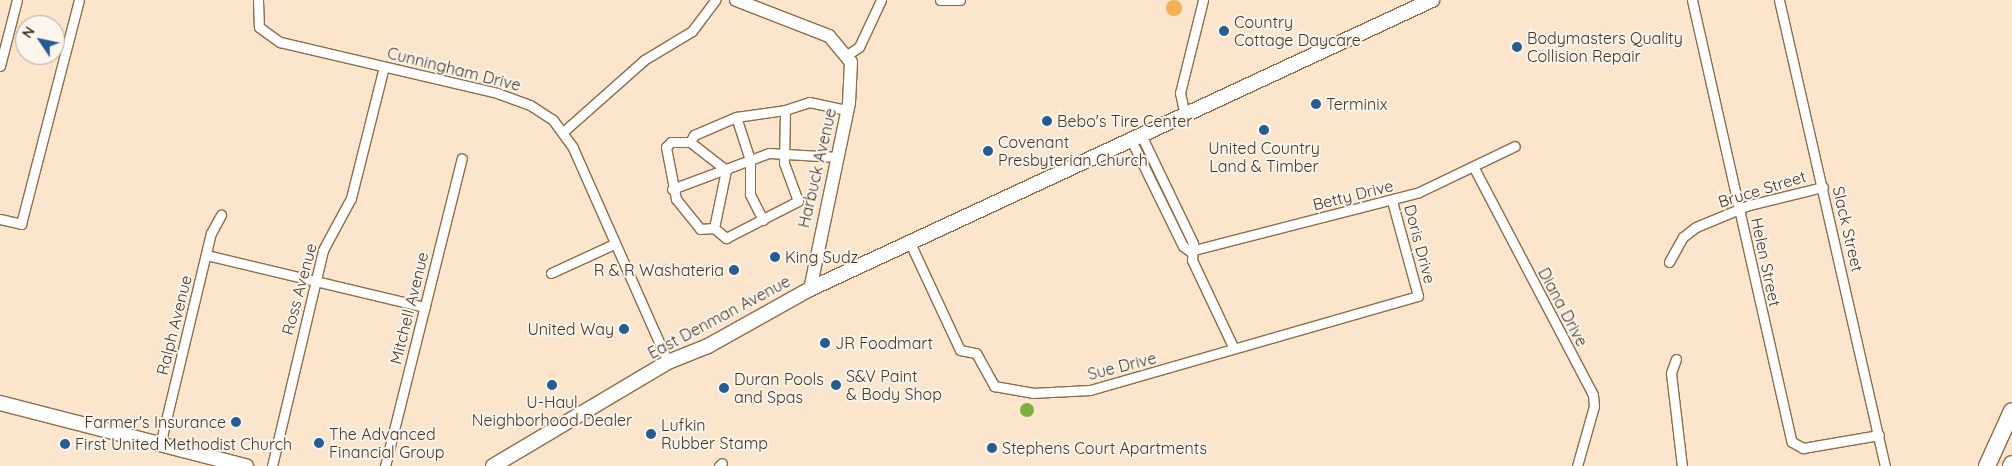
<!DOCTYPE html>
<html>
<head>
<meta charset="utf-8">
<style>
  body { margin:0 }
  #map { position:relative; width:2012px; height:466px; overflow:hidden; background:#fbe5cc; font-family:Quicksand,sans-serif }
  div>[style] { position:absolute }
  [style*='--x'] { left:calc(var(--x)*1px); top:calc(var(--y)*1px); width:calc(var(--w)*1px); rotate:calc(var(--a)*1deg) }
  .green>* { inset:0; background:#f7af53 }
  .round { border-radius:50% }
  .water>* { inset:0; background:#7bb03d }
  .roads { filter:drop-shadow(1px 0 #8e6d45) drop-shadow(-1px 0 #8e6d45) drop-shadow(0 1px #8e6d45) drop-shadow(0 -1px #8e6d45) }
  .street>* { height:9px; margin:-4.5px; padding:0 4.5px; transform-origin:4.5px; border-radius:4.5px; background:#fff }
  .secondary>* { height:12px; margin:-6px; padding:0 6px; transform-origin:6px; border-radius:6px; background:#fff }
  .primary>* { height:14px; margin:-7px; padding:0 7px; transform-origin:7px; border-radius:7px; background:#fff }
  .highway>* { height:16px; margin:-8px; padding:0 8px; transform-origin:8px; border-radius:8px; background:#fff }
  .dots>* { width:14px; height:14px; translate:-50% -50%; box-sizing:border-box; border:2px solid #fcf5ec; border-radius:50% }
  span { translate:-50% -50%; white-space:nowrap; text-align:center; line-height:1.15; -webkit-text-stroke:4px #fcf5ec; paint-order:stroke }
  .poi-label { font-size:16px; color:#443524 }
  .left { translate:0 -50%; text-align:left }
  .right { translate:-100% -50%; text-align:right }
  .street-label { font-size:16px; color:#443524 }
  .north { position:absolute; left:15px; top:15px; width:50px; height:50px; box-sizing:border-box; background:#fcf5ec; border:1px solid #b2a89c; border-radius:50%; rotate:304deg; font-size:14px; font-weight:700; line-height:20px; text-align:center; color:#443524 }
  .north::after { content:''; display:block; margin:auto; width:18px; height:22px; background:#235d94; clip-path:polygon(50% 0,100% 100%,50% 72%,0 100%) }
</style>
</head>
<body>
<div id="map">
  <div class="green">
    <i class="round" style="left:1166px;top:0;width:16px;height:16px"></i>
  </div>
  <div class="water">
    <i class="round" style="left:1020px;top:403px;width:14px;height:14px"></i>
  </div>
  <div class="roads">
    <div class="street">
      <i style="--x:258;--y:0;--w:27;--a:88"></i>
      <i style="--x:259;--y:27;--w:26;--a:36"></i>
      <i style="--x:280;--y:42;--w:223;--a:13.2"></i>
      <i style="--x:497;--y:93;--w:35;--a:20"></i>
      <i style="--x:530;--y:105;--w:27;--a:33"></i>
      <i style="--x:553;--y:120;--w:34;--a:54"></i>
      <i style="--x:573;--y:148;--w:234;--a:66.1"></i>
      <i style="--x:940;--y:0;--w:20;--a:0"></i>
      <i style="--x:1692;--y:0;--w:453;--a:77.3"></i>
      <i style="--x:1792;--y:442;--w:13;--a:29"></i>
      <i style="--x:1803;--y:448;--w:77;--a:-9.7"></i>
      <i style="--x:1779;--y:0;--w:478;--a:77.2"></i>
      <i style="--x:847;--y:55;--w:14;--a:-34"></i>
      <i style="--x:859;--y:47;--w:52;--a:-64.9"></i>
      <i style="--x:0;--y:66;--w:68;--a:-75.6"></i>
      <i style="--x:1185;--y:116;--w:24;--a:-102"></i>
      <i style="--x:1180;--y:93;--w:96;--a:-76.1"></i>
      <i style="--x:563;--y:132;--w:108;--a:-41.6"></i>
      <i style="--x:644;--y:60;--w:56;--a:-31.1"></i>
      <i style="--x:692;--y:31;--w:39;--a:-53"></i>
      <i style="--x:1142;--y:137;--w:118;--a:64.3"></i>
      <i style="--x:1193;--y:243;--w:17;--a:93"></i>
      <i style="--x:1192;--y:260;--w:98;--a:64.7"></i>
      <i style="--x:690;--y:142;--w:8;--a:-60"></i>
      <i style="--x:694;--y:135;--w:46;--a:-23.2"></i>
      <i style="--x:1132;--y:142;--w:116;--a:63.9"></i>
      <i style="--x:1183;--y:246;--w:9;--a:36"></i>
      <i style="--x:1474;--y:168;--w:256;--a:62.3"></i>
      <i style="--x:1593;--y:395;--w:11;--a:85"></i>
      <i style="--x:1594;--y:406;--w:62;--a:105.8"></i>
      <i style="--x:726;--y:170;--w:46;--a:-142.1"></i>
      <i style="--x:690;--y:142;--w:19;--a:180"></i>
      <i style="--x:671;--y:142;--w:7;--a:135"></i>
      <i style="--x:666;--y:147;--w:53;--a:79.1"></i>
      <i style="--x:676;--y:199;--w:38;--a:51"></i>
      <i style="--x:700;--y:229;--w:14;--a:-4"></i>
      <i style="--x:714;--y:228;--w:16;--a:40"></i>
      <i style="--x:726;--y:238;--w:81;--a:-27.2"></i>
      <i style="--x:798;--y:201;--w:40;--a:-110.2"></i>
      <i style="--x:784;--y:163;--w:53;--a:-88.9"></i>
      <i style="--x:785;--y:110;--w:25;--a:-18"></i>
      <i style="--x:809;--y:102;--w:40;--a:12"></i>
      <i style="--x:672;--y:189;--w:103;--a:-20.4"></i>
      <i style="--x:769;--y:153;--w:68;--a:3.4"></i>
      <i style="--x:0;--y:219;--w:22;--a:13"></i>
      <i style="--x:21;--y:224;--w:231;--a:-75.5"></i>
      <i style="--x:763;--y:220;--w:29;--a:-117"></i>
      <i style="--x:750;--y:194;--w:34;--a:-90"></i>
      <i style="--x:750;--y:160;--w:45;--a:-108"></i>
      <i style="--x:736;--y:117;--w:49;--a:-8.1"></i>
      <i style="--x:714;--y:228;--w:59;--a:-78.3"></i>
      <i style="--x:910;--y:243;--w:118;--a:65"></i>
      <i style="--x:960;--y:350;--w:16;--a:11"></i>
      <i style="--x:976;--y:353;--w:38;--a:61"></i>
      <i style="--x:994;--y:386;--w:39;--a:10"></i>
      <i style="--x:1032;--y:393;--w:58;--a:-3"></i>
      <i style="--x:1090;--y:390;--w:341;--a:-16"></i>
      <i style="--x:1418;--y:296;--w:98;--a:-105.3"></i>
      <i style="--x:1190;--y:251;--w:236;--a:-14.4"></i>
      <i style="--x:1419;--y:192;--w:106;--a:-25.6"></i>
      <i style="--x:206;--y:255;--w:225;--a:13.4"></i>
      <i style="--x:1669;--y:262;--w:29;--a:-61"></i>
      <i style="--x:1683;--y:237;--w:16;--a:-38"></i>
      <i style="--x:1696;--y:227;--w:57;--a:-22.5"></i>
      <i style="--x:1749;--y:205;--w:76;--a:-13.7"></i>
      <i style="--x:551;--y:273;--w:69;--a:-24.7"></i>
      <i style="--x:1676;--y:359;--w:15;--a:110"></i>
      <i style="--x:1671;--y:373;--w:94;--a:83.3"></i>
      <i style="--x:160;--y:445;--w:218;--a:-76.5"></i>
      <i style="--x:211;--y:233;--w:21;--a:-61"></i>
      <i style="--x:272;--y:466;--w:222;--a:-76.7"></i>
      <i style="--x:323;--y:250;--w:59;--a:-61.7"></i>
      <i style="--x:351;--y:198;--w:135;--a:-75.9"></i>
      <i style="--x:385;--y:466;--w:317;--a:-76"></i>
      <i style="--x:719;--y:466;--w:4;--a:-45"></i>
    </div>
    <div class="secondary">
      <i style="--x:736;--y:0;--w:100;--a:21.2"></i>
      <i style="--x:829;--y:36;--w:34;--a:50"></i>
      <i style="--x:851;--y:62;--w:41;--a:92.8"></i>
      <i style="--x:849;--y:103;--w:190;--a:101.8"></i>
    </div>
    <div class="primary">
      <i style="--x:0;--y:403;--w:254;--a:14.4"></i>
      <i style="--x:493;--y:466;--w:204;--a:-30.7"></i>
      <i style="--x:668;--y:362;--w:43;--a:-21.8"></i>
      <i style="--x:708;--y:346;--w:117;--a:-29.2"></i>
      <i style="--x:810;--y:289;--w:686;--a:-24.92"></i>
    </div>
    <div class="highway">
      <i style="--x:1987;--y:466;--w:60;--a:-65.6"></i>
      <i style="--x:2011;--y:466;--w:2;--a:-63"></i>
    </div>
  </div>
  <div class="dots">
    <i style="left:1224px;top:31px;background:#235d94"></i>
    <i style="left:1517px;top:47px;background:#235d94"></i>
    <i style="left:1316px;top:104px;background:#235d94"></i>
    <i style="left:1047px;top:121px;background:#235d94"></i>
    <i style="left:1264px;top:130px;background:#235d94"></i>
    <i style="left:988px;top:151px;background:#235d94"></i>
    <i style="left:775px;top:257px;background:#235d94"></i>
    <i style="left:734px;top:270px;background:#235d94"></i>
    <i style="left:624px;top:329px;background:#235d94"></i>
    <i style="left:825px;top:343px;background:#235d94"></i>
    <i style="left:552px;top:385px;background:#235d94"></i>
    <i style="left:836px;top:385px;background:#235d94"></i>
    <i style="left:724px;top:388px;background:#235d94"></i>
    <i style="left:236px;top:422px;background:#235d94"></i>
    <i style="left:651px;top:434px;background:#235d94"></i>
    <i style="left:319px;top:443px;background:#235d94"></i>
    <i style="left:65px;top:444px;background:#235d94"></i>
    <i style="left:992px;top:448px;background:#235d94"></i>
  </div>
  <div class="poi-label">
    <span class="left" style="left:1234px;top:31px">Country<br>Cottage Daycare</span>
    <span class="left" style="left:1527px;top:47px">Bodymasters Quality<br>Collision Repair</span>
    <span class="left" style="left:1326px;top:104px">Terminix</span>
    <span class="left" style="left:1057px;top:121px">Bebo's Tire Center</span>
    <span class="left" style="left:998px;top:151px">Covenant<br>Presbyterian Church</span>
    <span style="left:1264px;top:157px">United Country<br>Land &amp; Timber</span>
    <span class="left" style="left:785px;top:257px">King Sudz</span>
    <span class="right" style="left:724px;top:270px">R &amp; R Washateria</span>
    <span class="right" style="left:614px;top:329px">United Way</span>
    <span class="left" style="left:835px;top:343px">JR Foodmart</span>
    <span class="left" style="left:846px;top:385px">S&amp;V Paint<br>&amp; Body Shop</span>
    <span class="left" style="left:734px;top:388px">Duran Pools<br>and Spas</span>
    <span style="left:552px;top:411px">U-Haul<br>Neighborhood Dealer</span>
    <span class="right" style="left:226px;top:422px">Farmer's Insurance</span>
    <span class="left" style="left:661px;top:434px">Lufkin<br>Rubber Stamp</span>
    <span class="left" style="left:329px;top:443px">The Advanced<br>Financial Group</span>
    <span class="left" style="left:75px;top:444px">First United Methodist Church</span>
    <span class="left" style="left:1002px;top:448px">Stephens Court Apartments</span>
  </div>
  <div class="street-label">
    <span style="left:454px;top:69px;rotate:14deg">Cunningham Drive</span>
    <span style="left:817px;top:168px;rotate:-77deg">Harbuck Avenue</span>
    <span style="left:1762px;top:189px;rotate:-17deg">Bruce Street</span>
    <span style="left:1353px;top:195px;rotate:-14deg">Betty Drive</span>
    <span style="left:1848px;top:229px;rotate:77deg">Slack Street</span>
    <span style="left:1420px;top:244px;rotate:75deg">Doris Drive</span>
    <span style="left:1766px;top:262px;rotate:78deg">Helen Street</span>
    <span style="left:299px;top:289px;rotate:-75deg">Ross Avenue</span>
    <span style="left:1563px;top:307px;rotate:62deg">Diana Drive</span>
    <span style="left:409px;top:308px;rotate:-76deg">Mitchell Avenue</span>
    <span style="left:719px;top:317px;rotate:-28deg">East Denman Avenue</span>
    <span style="left:174px;top:325px;rotate:-76deg">Ralph Avenue</span>
    <span style="left:1122px;top:366px;rotate:-14deg">Sue Drive</span>
  </div>
  <div class="north">N</div>
</div>
</body>
</html>
